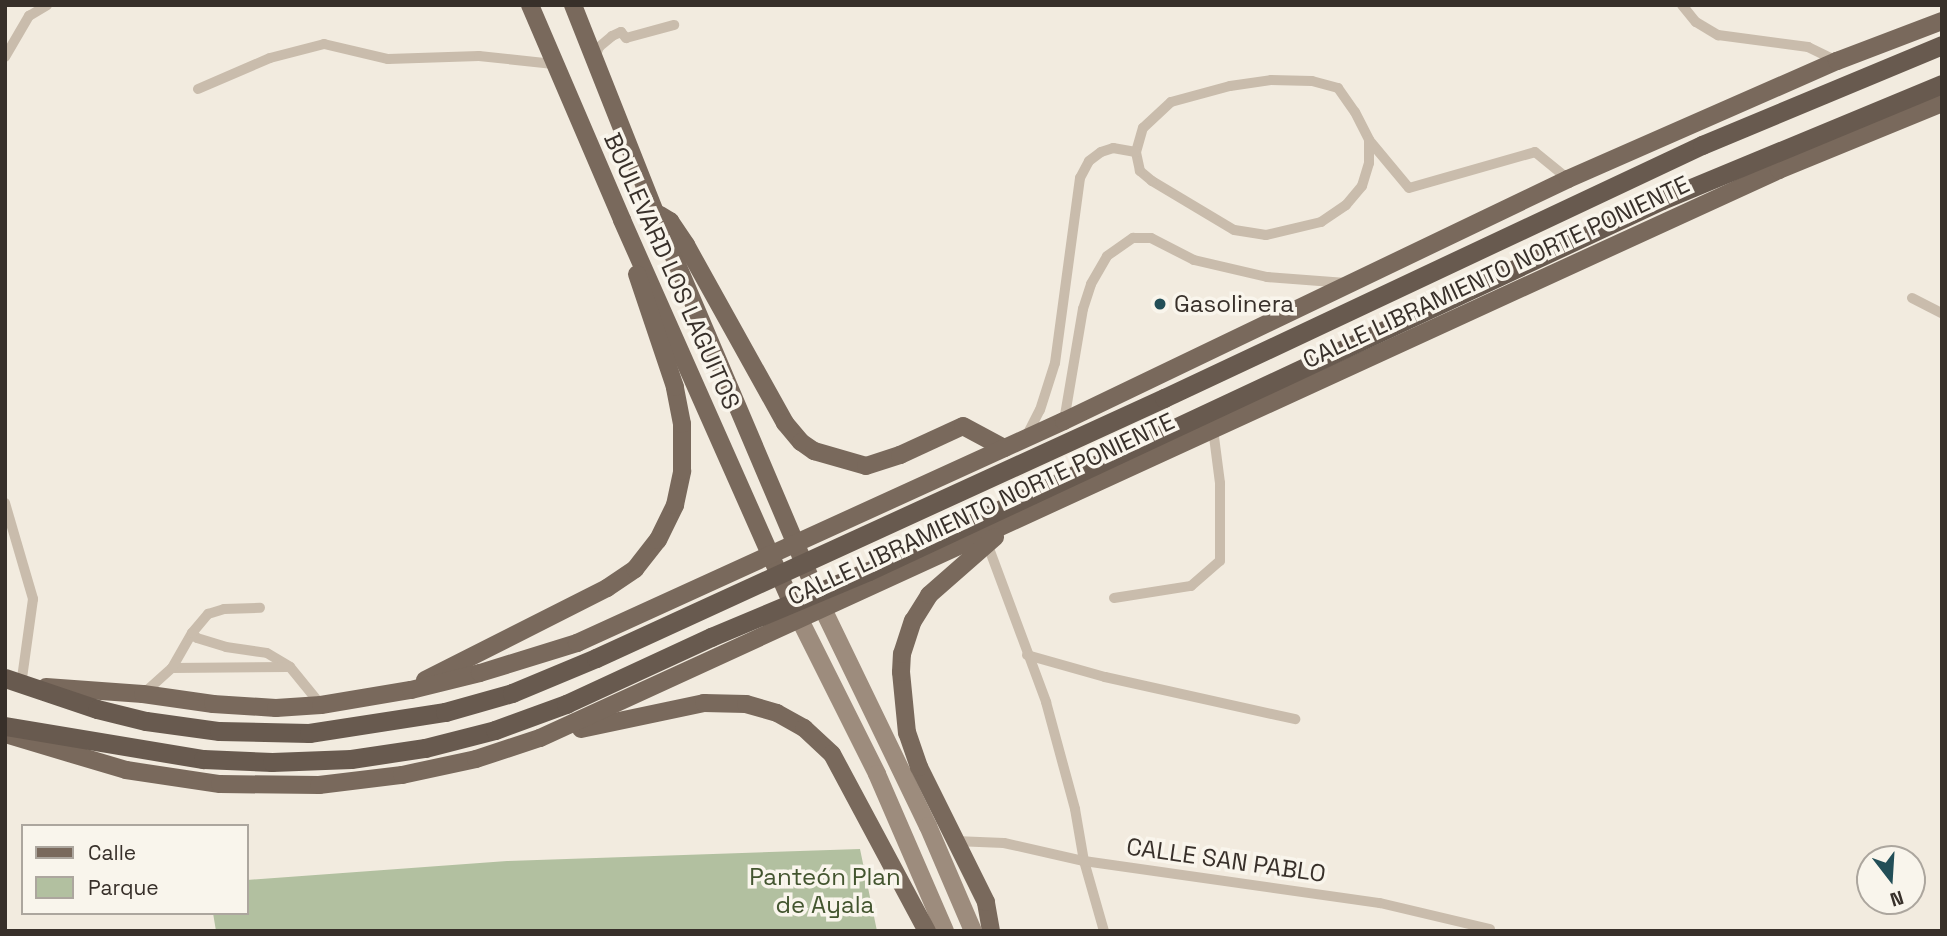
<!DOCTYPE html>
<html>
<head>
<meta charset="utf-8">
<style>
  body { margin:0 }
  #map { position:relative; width:1947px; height:936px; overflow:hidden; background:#f2ebdf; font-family:"Space Grotesk",sans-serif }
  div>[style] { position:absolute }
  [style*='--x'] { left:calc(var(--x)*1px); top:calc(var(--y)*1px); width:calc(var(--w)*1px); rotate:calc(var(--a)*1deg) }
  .green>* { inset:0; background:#b2c0a0 }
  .service>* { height:10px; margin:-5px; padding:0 5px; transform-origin:5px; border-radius:5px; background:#c9bcac }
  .secondary>* { height:18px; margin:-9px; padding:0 9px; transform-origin:9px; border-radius:9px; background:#9d8c7d }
  .primary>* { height:18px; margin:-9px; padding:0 9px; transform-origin:9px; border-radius:9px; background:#79695c }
  .trunk>* { height:19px; margin:-9.5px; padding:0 9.5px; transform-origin:9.5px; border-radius:9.5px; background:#685a4f }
  .trunk-bridge>* { height:19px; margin:-9.5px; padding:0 9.5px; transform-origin:9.5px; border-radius:9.5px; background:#685a4f }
  .dots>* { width:19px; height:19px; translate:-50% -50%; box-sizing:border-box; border:4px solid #f9f5ec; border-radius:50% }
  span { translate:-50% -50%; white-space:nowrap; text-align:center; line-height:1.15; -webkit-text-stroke:7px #f9f5ec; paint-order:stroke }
  .street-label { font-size:24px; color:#38302a }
  .poi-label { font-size:24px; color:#38302a }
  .left { translate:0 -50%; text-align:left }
  .park-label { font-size:24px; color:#43552f }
  .frame { position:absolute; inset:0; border:7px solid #38302a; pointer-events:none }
  .legend { position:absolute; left:21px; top:824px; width:228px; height:91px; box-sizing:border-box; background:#f9f5ec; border:2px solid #aca69e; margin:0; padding:9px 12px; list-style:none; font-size:21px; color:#38302a }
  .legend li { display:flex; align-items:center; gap:14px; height:35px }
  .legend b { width:35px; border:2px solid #aca69e }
  .north { position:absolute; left:1856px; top:845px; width:70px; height:70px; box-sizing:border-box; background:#f9f5ec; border:2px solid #aca69e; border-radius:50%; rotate:163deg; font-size:19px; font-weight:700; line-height:28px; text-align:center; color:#38302a }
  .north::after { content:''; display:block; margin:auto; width:24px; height:32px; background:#224e57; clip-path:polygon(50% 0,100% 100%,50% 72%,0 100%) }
</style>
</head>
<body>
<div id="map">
  <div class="green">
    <i style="clip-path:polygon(860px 849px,877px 931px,216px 931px,213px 913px,247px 913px,247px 880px,507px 861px)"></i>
  </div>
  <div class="service">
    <i style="--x:1682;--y:5;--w:22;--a:51"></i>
    <i style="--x:1696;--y:22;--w:26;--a:31"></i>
    <i style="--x:1718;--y:35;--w:91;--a:7.6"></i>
    <i style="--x:1808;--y:47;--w:32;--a:26"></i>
    <i style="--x:5;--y:57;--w:48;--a:-59.7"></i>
    <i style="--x:29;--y:16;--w:21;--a:-31"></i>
    <i style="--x:594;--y:59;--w:13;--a:-67"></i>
    <i style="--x:599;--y:47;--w:17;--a:-40"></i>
    <i style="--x:612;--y:36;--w:10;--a:-24"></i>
    <i style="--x:621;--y:32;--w:8;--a:50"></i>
    <i style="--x:626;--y:38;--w:50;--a:-15.2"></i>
    <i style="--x:198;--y:89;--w:78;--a:-23.3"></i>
    <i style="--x:270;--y:58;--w:56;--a:-14.5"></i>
    <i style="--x:324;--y:44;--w:66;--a:13.2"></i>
    <i style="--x:388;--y:59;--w:91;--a:-1.9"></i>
    <i style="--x:479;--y:56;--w:75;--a:6.1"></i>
    <i style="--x:1369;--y:140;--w:23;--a:90"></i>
    <i style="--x:1369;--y:163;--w:24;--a:107"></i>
    <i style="--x:1362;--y:186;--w:25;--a:130"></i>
    <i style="--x:1346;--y:205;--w:30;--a:146"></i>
    <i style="--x:1321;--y:222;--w:57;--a:166.7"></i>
    <i style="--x:1266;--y:235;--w:32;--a:-171"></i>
    <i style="--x:1234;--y:230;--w:96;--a:-149.1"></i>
    <i style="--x:1152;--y:181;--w:16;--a:-140"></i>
    <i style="--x:1140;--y:171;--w:19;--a:-102"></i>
    <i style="--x:1136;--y:152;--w:25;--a:-74"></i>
    <i style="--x:1143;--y:128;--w:38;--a:-43"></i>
    <i style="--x:1171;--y:102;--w:61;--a:-15.2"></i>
    <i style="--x:1230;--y:86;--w:41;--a:-8.3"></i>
    <i style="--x:1271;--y:80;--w:41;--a:1.4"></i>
    <i style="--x:1312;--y:81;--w:27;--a:15"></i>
    <i style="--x:1338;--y:88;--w:29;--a:55"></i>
    <i style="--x:1355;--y:112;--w:31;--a:63"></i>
    <i style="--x:1369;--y:140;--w:62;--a:50.2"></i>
    <i style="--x:1409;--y:188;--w:131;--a:-15.9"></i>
    <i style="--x:1535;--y:152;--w:43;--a:39.3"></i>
    <i style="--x:1912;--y:298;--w:34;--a:27"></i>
    <i style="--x:1064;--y:421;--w:114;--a:-80.4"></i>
    <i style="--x:1083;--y:309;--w:26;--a:-72"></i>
    <i style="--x:1091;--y:284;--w:32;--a:-60"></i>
    <i style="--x:1107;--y:256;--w:32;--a:-35"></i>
    <i style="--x:1133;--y:238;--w:18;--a:0"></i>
    <i style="--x:1151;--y:238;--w:48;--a:27.1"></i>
    <i style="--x:1194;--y:260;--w:75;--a:13.1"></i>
    <i style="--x:1267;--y:277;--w:79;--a:4.3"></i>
    <i style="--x:1026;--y:437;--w:30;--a:-63"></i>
    <i style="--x:1040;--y:410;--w:49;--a:-72.3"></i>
    <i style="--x:1055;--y:363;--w:187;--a:-82.3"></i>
    <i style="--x:1080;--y:178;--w:19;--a:-62"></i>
    <i style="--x:1089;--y:161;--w:15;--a:-37"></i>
    <i style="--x:1101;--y:152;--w:13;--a:-18"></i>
    <i style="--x:1113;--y:148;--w:23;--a:10"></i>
    <i style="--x:5;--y:503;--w:100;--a:73.7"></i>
    <i style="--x:33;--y:599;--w:88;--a:97.9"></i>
    <i style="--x:987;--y:543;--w:170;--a:69.6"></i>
    <i style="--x:1046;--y:702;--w:111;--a:74.8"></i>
    <i style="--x:1075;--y:809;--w:53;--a:80.2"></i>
    <i style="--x:1084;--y:861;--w:73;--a:74.1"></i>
    <i style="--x:1114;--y:598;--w:78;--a:-8.9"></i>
    <i style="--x:1191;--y:586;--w:38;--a:-41"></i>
    <i style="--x:1220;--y:561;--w:78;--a:-90"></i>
    <i style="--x:1220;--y:483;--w:54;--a:-97.4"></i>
    <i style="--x:192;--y:633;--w:7;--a:45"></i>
    <i style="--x:197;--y:638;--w:30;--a:17"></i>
    <i style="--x:226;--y:647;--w:41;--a:8.3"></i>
    <i style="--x:267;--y:653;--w:27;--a:31"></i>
    <i style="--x:290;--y:667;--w:49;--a:50.8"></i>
    <i style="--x:1027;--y:655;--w:81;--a:15.8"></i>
    <i style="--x:1105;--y:677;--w:195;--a:12.5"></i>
    <i style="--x:172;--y:668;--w:116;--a:-0.5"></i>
    <i style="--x:143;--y:694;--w:39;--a:-42"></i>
    <i style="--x:172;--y:668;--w:40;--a:-60.3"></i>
    <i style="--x:192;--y:633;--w:25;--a:-50"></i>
    <i style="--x:208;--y:614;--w:17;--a:-17"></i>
    <i style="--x:224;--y:609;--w:36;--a:-2"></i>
    <i style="--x:955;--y:841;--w:49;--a:2.3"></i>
    <i style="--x:1004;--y:843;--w:82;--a:12.7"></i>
    <i style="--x:1084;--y:861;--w:299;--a:8.1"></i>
    <i style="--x:1380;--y:903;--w:113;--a:13.3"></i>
  </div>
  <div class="secondary">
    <i style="--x:823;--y:609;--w:241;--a:64.2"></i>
    <i style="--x:928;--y:826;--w:114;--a:66.8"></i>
    <i style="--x:800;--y:620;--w:172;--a:63.4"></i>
    <i style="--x:877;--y:774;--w:171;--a:66.6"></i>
  </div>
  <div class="primary">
    <i style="--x:530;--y:5;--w:234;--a:66.8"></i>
    <i style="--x:622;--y:220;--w:431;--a:66.1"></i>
    <i style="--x:573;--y:5;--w:220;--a:68.4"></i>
    <i style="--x:654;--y:210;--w:429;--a:67"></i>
    <i style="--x:660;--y:215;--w:12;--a:31"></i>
    <i style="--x:670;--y:221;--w:29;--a:56"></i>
    <i style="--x:686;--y:245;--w:204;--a:60.9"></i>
    <i style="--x:785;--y:423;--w:25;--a:50"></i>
    <i style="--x:801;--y:442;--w:16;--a:35"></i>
    <i style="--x:814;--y:451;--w:54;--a:16.1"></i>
    <i style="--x:866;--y:466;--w:36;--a:-18"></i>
    <i style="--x:900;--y:455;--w:69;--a:-24.7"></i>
    <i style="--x:963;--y:426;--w:47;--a:28.2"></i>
    <i style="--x:425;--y:680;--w:204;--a:-26.8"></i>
    <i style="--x:607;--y:588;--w:34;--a:-34"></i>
    <i style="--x:635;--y:569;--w:37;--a:-52"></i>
    <i style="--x:658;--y:540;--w:39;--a:-64"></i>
    <i style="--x:675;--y:505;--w:35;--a:-78"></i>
    <i style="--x:682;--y:471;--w:47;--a:-90"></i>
    <i style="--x:682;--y:424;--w:38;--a:-101"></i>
    <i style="--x:675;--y:387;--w:119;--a:-108.6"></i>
    <i style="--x:46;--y:687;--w:97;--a:4.1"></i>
    <i style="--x:143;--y:694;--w:71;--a:8.1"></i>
    <i style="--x:213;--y:704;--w:63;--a:3.6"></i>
    <i style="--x:276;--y:708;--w:45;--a:-3.8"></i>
    <i style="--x:321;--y:705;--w:91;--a:-9.5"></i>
    <i style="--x:411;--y:690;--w:71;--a:-13.8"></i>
    <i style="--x:480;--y:673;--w:102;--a:-17.2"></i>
    <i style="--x:577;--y:643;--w:535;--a:-24.51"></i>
    <i style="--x:1064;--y:421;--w:559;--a:-25.65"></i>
    <i style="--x:1568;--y:179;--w:294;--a:-23.7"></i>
    <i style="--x:1837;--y:61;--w:112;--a:-20.9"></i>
    <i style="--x:581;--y:729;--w:126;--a:-11.9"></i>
    <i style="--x:704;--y:703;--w:42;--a:1.4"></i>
    <i style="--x:746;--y:704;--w:32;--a:16"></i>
    <i style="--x:777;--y:713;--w:31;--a:29"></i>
    <i style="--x:804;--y:728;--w:38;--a:43"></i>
    <i style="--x:832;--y:754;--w:201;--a:61.8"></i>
    <i style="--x:5;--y:734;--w:126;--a:16.6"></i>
    <i style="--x:126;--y:770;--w:95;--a:8.5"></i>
    <i style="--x:220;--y:784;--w:99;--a:0.6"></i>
    <i style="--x:319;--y:785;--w:84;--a:-6.9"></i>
    <i style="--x:402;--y:775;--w:76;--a:-12.2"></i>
    <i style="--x:476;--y:759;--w:67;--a:-18.2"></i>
    <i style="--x:540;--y:738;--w:1363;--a:-24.63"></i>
    <i style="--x:1779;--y:170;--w:176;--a:-22.3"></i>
    <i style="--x:991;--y:931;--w:29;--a:-100"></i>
    <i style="--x:986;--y:902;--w:151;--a:-116.4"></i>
    <i style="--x:919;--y:767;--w:36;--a:-109"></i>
    <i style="--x:907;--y:733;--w:61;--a:-95.6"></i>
    <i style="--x:901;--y:672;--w:18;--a:-87"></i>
    <i style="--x:902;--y:654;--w:35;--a:-72"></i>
    <i style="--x:913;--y:621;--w:31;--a:-58"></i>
    <i style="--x:929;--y:595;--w:88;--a:-41.3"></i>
  </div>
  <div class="trunk">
    <i style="--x:5;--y:678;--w:97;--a:18.6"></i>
    <i style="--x:97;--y:709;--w:50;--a:13.8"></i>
    <i style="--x:5;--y:726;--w:201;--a:9.5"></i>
    <i style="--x:203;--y:759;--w:69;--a:2.5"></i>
    <i style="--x:272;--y:762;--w:79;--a:-2.2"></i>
    <i style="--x:351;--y:759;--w:75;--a:-8.5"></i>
    <i style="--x:425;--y:748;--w:72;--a:-14.4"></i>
    <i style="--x:495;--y:730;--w:76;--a:-20.1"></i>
    <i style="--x:566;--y:704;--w:160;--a:-24.8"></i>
  </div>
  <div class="trunk-bridge">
    <i style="--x:711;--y:637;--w:171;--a:-22.7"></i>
    <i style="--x:869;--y:571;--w:875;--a:-25.07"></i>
    <i style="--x:1662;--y:200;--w:303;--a:-22.5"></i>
    <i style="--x:146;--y:721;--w:74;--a:7.8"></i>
    <i style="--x:219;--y:731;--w:90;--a:1.3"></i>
    <i style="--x:309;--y:733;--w:138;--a:-8.8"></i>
    <i style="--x:445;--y:712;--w:70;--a:-15.8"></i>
    <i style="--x:512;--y:693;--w:91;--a:-22.6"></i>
    <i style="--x:596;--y:658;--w:625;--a:-24.6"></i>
    <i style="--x:1164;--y:398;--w:595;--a:-25.19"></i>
    <i style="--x:1702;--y:145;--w:260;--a:-22.6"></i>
  </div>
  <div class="dots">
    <i style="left:1160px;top:304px;background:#224e57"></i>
  </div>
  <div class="street-label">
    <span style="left:672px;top:271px;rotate:66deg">BOULEVARD LOS LAGUITOS</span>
    <span style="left:1496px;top:272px;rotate:-25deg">CALLE LIBRAMIENTO NORTE PONIENTE</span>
    <span style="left:981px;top:509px;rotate:-25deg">CALLE LIBRAMIENTO NORTE PONIENTE</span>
    <span style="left:1226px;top:860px;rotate:8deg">CALLE SAN PABLO</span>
  </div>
  <div class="poi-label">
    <span class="left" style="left:1174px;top:304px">Gasolinera</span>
  </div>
  <div class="park-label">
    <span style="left:825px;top:891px">Panteón Plan<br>de Ayala</span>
  </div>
  <div class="frame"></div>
  <ul class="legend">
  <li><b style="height:9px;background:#79695c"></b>Calle</li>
  <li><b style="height:19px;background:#b2c0a0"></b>Parque</li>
  </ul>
  <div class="north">N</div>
</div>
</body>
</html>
